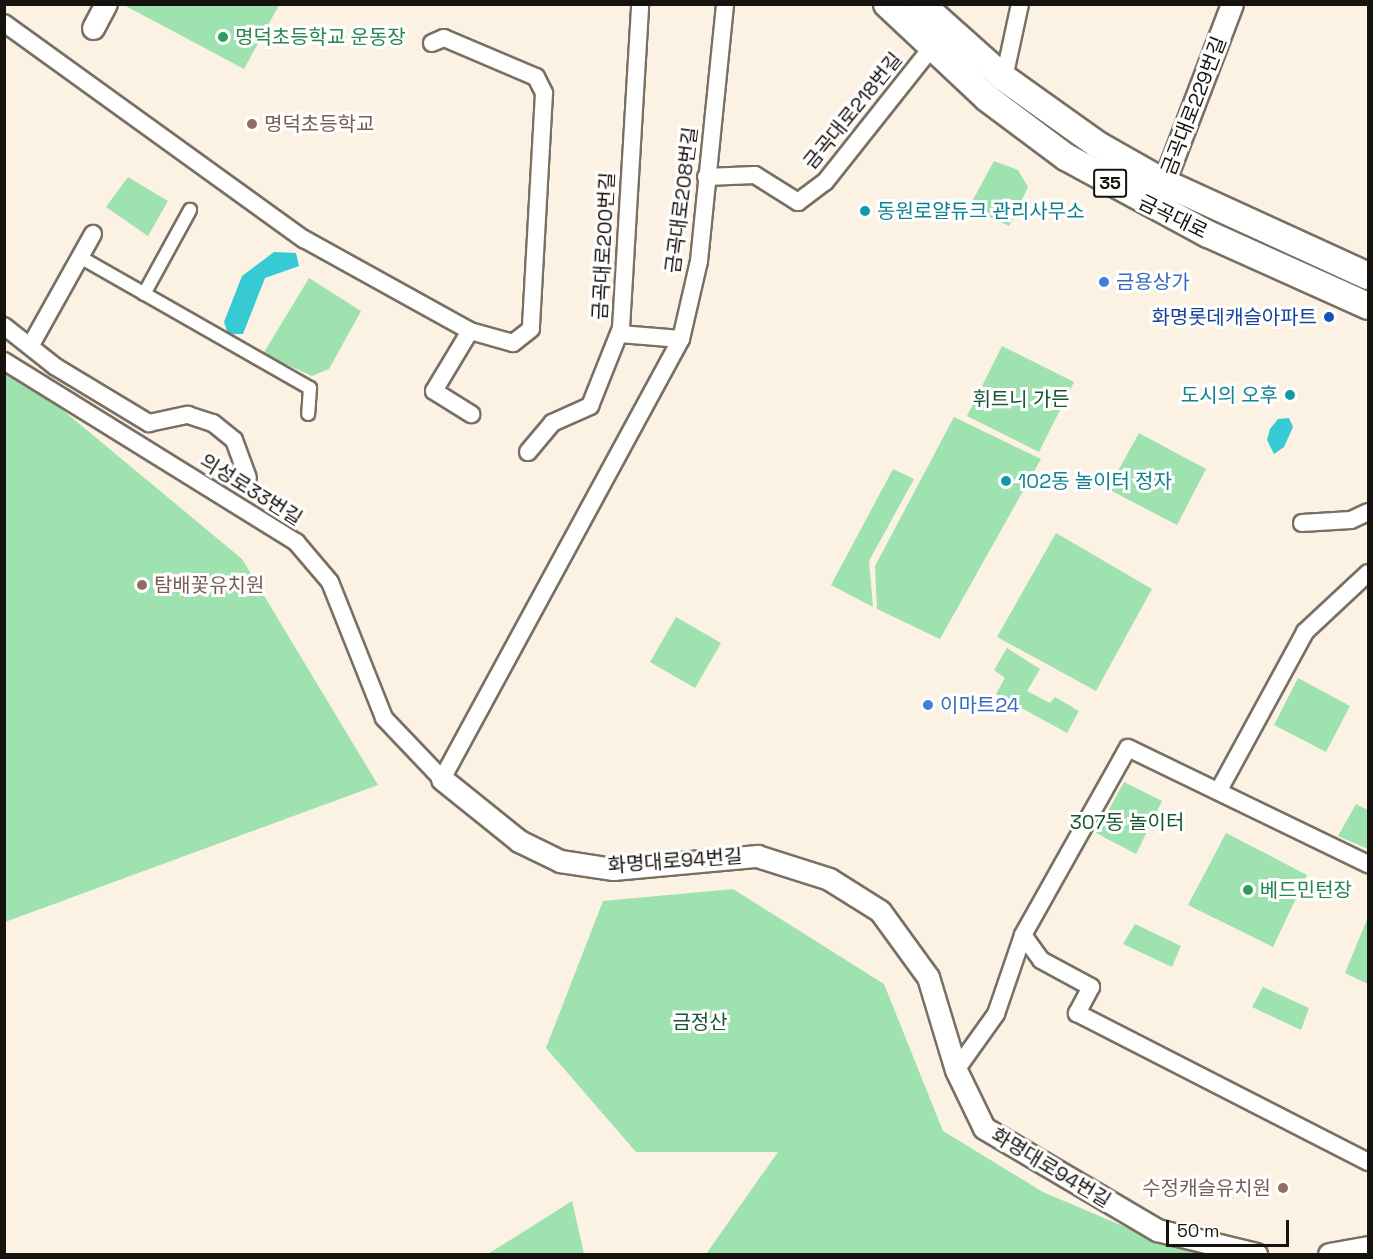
<!DOCTYPE html>
<html>
<head>
<meta charset="utf-8">
<style>
  body { margin:0 }
  #map { position:relative; width:1373px; height:1259px; overflow:hidden; background:#fcf2e3; font-family:"Space Grotesk","Noto Sans KR",sans-serif }
  div>[style] { position:absolute }
  [style*='--x'] { left:calc(var(--x)*1px); top:calc(var(--y)*1px); width:calc(var(--w)*1px); rotate:calc(var(--a)*1deg) }
  .green>* { inset:0; background:#9de2af }
  .water>* { inset:0; background:#36cad4 }
  .roads { filter:drop-shadow(2px 0 #797063) drop-shadow(-2px 0 #797063) drop-shadow(0 2px #797063) drop-shadow(0 -2px #797063) }
  .pedestrian>* { height:12px; margin:-6px; padding:0 6px; transform-origin:6px; border-radius:6px; background:#fff }
  .minor>* { height:16px; margin:-8px; padding:0 8px; transform-origin:8px; border-radius:8px; background:#fff }
  .tertiary>* { height:21px; margin:-10.5px; padding:0 10.5px; transform-origin:10.5px; border-radius:10.5px; background:#fff }
  .primary>* { height:26px; margin:-13px; padding:0 13px; transform-origin:13px; border-radius:13px; background:#fff }
  .dots>* { width:16px; height:16px; translate:-50% -50%; box-sizing:border-box; border:3px solid #fff; border-radius:50% }
  span { translate:-50% -50%; white-space:nowrap; text-align:center; line-height:1.15; -webkit-text-stroke:6px #fff; paint-order:stroke }
  .shield-label span { padding:2px 4px; background:#fff; border:2px solid; border-radius:4px; -webkit-text-stroke-width:0 }
  .shield-label { font-size:18px; color:#16120d; font-weight:700 }
  .leisure-label { font-size:20px; color:#27864d }
  .left { translate:0 -50%; text-align:left }
  .street-label { font-size:20px; color:#16120d }
  .education-label { font-size:20px; color:#785e54 }
  .right { translate:-100% -50%; text-align:right }
  .culture-label { font-size:20px; color:#0d838f }
  .shop-label { font-size:20px; color:#366cbe }
  .transit-label { font-size:20px; color:#164399 }
  .park-label { font-size:20px; color:#15542e }
  .frame { position:absolute; inset:0; border:6px solid #16120d; pointer-events:none }
  .scale { position:absolute; left:1166px; top:1220px; width:123px; height:27px; box-sizing:border-box; border:3px solid #16120d; border-top:0; padding-left:8px; font-size:18px; line-height:21px; white-space:nowrap; color:#16120d; -webkit-text-stroke:4px #fff; paint-order:stroke }
</style>
</head>
<body>
<div id="map">
  <div class="green">
    <i style="clip-path:polygon(124px 5px,279px 4px,279px 5px,244px 69px)"></i>
    <i style="clip-path:polygon(994px 161px,1018px 170px,1028px 187px,1009px 226px,969px 207px)"></i>
    <i style="clip-path:polygon(128px 177px,168px 201px,148px 236px,106px 207px)"></i>
    <i style="clip-path:polygon(309px 278px,361px 311px,329px 369px,312px 376px,263px 354px)"></i>
    <i style="clip-path:polygon(1002px 346px,1074px 382px,1039px 452px,967px 416px)"></i>
    <i style="clip-path:polygon(5px 369px,41px 392px,242px 559px,378px 785px,5px 922px)"></i>
    <i style="clip-path:polygon(954px 417px,1041px 459px,940px 639px,877px 609px,875px 566px)"></i>
    <i style="clip-path:polygon(1139px 433px,1206px 469px,1177px 525px,1108px 489px)"></i>
    <i style="clip-path:polygon(893px 469px,914px 479px,869px 561px,873px 607px,831px 585px)"></i>
    <i style="clip-path:polygon(1056px 533px,1152px 589px,1096px 691px,997px 637px)"></i>
    <i style="clip-path:polygon(676px 617px,721px 643px,695px 688px,650px 662px)"></i>
    <i style="clip-path:polygon(1007px 648px,1040px 669px,1027px 691px,1050px 703px,1055px 697px,1079px 711px,1067px 733px,996px 694px,1005px 678px,994px 670px)"></i>
    <i style="clip-path:polygon(1298px 678px,1350px 706px,1326px 752px,1274px 725px)"></i>
    <i style="clip-path:polygon(1124px 782px,1162px 801px,1136px 854px,1096px 833px)"></i>
    <i style="clip-path:polygon(1356px 804px,1368px 810px,1368px 849px,1338px 836px)"></i>
    <i style="clip-path:polygon(1226px 833px,1307px 875px,1273px 947px,1188px 905px)"></i>
    <i style="clip-path:polygon(733px 889px,884px 984px,943px 1131px,1043px 1192px,1151px 1238px,1213px 1254px,706px 1254px,778px 1152px,636px 1152px,546px 1048px,603px 901px)"></i>
    <i style="clip-path:polygon(1368px 917px,1368px 984px,1345px 973px)"></i>
    <i style="clip-path:polygon(1135px 924px,1181px 946px,1172px 967px,1123px 944px)"></i>
    <i style="clip-path:polygon(1263px 987px,1309px 1008px,1301px 1030px,1252px 1007px)"></i>
    <i style="clip-path:polygon(572px 1201px,584px 1254px,488px 1254px)"></i>
  </div>
  <div class="water">
    <i style="clip-path:polygon(274px 252px,296px 253px,299px 266px,265px 278px,243px 334px,228px 334px,224px 322px,242px 276px)"></i>
    <i style="clip-path:polygon(1289px 418px,1293px 427px,1284px 447px,1274px 454px,1267px 440px,1270px 429px,1278px 419px)"></i>
  </div>
  <div class="roads">
    <div class="pedestrian">
      <i style="--x:80;--y:257;--w:265;--a:29.7"></i>
      <i style="--x:310;--y:388;--w:26;--a:94"></i>
      <i style="--x:144;--y:294;--w:96;--a:-61.3"></i>
    </div>
    <div class="minor">
      <i style="--x:4;--y:23;--w:370;--a:35.8"></i>
      <i style="--x:304;--y:239;--w:190;--a:29"></i>
      <i style="--x:470;--y:331;--w:70;--a:121"></i>
      <i style="--x:434;--y:391;--w:44;--a:31.9"></i>
      <i style="--x:432;--y:43;--w:13;--a:-23"></i>
      <i style="--x:444;--y:38;--w:100;--a:23"></i>
      <i style="--x:536;--y:77;--w:18;--a:63"></i>
      <i style="--x:544;--y:93;--w:236;--a:93.2"></i>
      <i style="--x:531;--y:329;--w:23;--a:142"></i>
      <i style="--x:513;--y:343;--w:45;--a:-164.4"></i>
      <i style="--x:1004;--y:78;--w:76;--a:-77.8"></i>
      <i style="--x:706;--y:177;--w:49;--a:-2.3"></i>
      <i style="--x:755;--y:175;--w:51;--a:32.1"></i>
      <i style="--x:798;--y:202;--w:34;--a:-37"></i>
      <i style="--x:825;--y:182;--w:172;--a:-51.6"></i>
      <i style="--x:4;--y:326;--w:66;--a:38.3"></i>
      <i style="--x:56;--y:367;--w:109;--a:31.1"></i>
      <i style="--x:149;--y:423;--w:40;--a:-12"></i>
      <i style="--x:188;--y:415;--w:26;--a:18"></i>
      <i style="--x:213;--y:423;--w:27;--a:39"></i>
      <i style="--x:234;--y:440;--w:40;--a:69.8"></i>
      <i style="--x:620;--y:334;--w:61;--a:4.7"></i>
      <i style="--x:681;--y:339;--w:80;--a:-77"></i>
      <i style="--x:699;--y:261;--w:258;--a:-84.2"></i>
      <i style="--x:32;--y:343;--w:125;--a:-60.8"></i>
      <i style="--x:4;--y:361;--w:344;--a:31.8"></i>
      <i style="--x:296;--y:542;--w:52;--a:49.6"></i>
      <i style="--x:330;--y:582;--w:146;--a:68.3"></i>
      <i style="--x:384;--y:718;--w:84;--a:46.4"></i>
      <i style="--x:442;--y:779;--w:501;--a:-61.49"></i>
      <i style="--x:528;--y:452;--w:38;--a:-50"></i>
      <i style="--x:552;--y:423;--w:42;--a:-24.1"></i>
      <i style="--x:590;--y:406;--w:84;--a:-68.3"></i>
      <i style="--x:621;--y:328;--w:325;--a:-86.6"></i>
      <i style="--x:1302;--y:523;--w:49;--a:-3.5"></i>
      <i style="--x:1351;--y:520;--w:19;--a:-25"></i>
      <i style="--x:1219;--y:790;--w:180;--a:-61.4"></i>
      <i style="--x:1305;--y:632;--w:86;--a:-43.1"></i>
      <i style="--x:1023;--y:935;--w:31;--a:54"></i>
      <i style="--x:1041;--y:960;--w:57;--a:28.4"></i>
      <i style="--x:1091;--y:987;--w:30;--a:118"></i>
      <i style="--x:1077;--y:1013;--w:327;--a:27.1"></i>
      <i style="--x:956;--y:1070;--w:69;--a:-54.5"></i>
      <i style="--x:996;--y:1014;--w:83;--a:-71.1"></i>
      <i style="--x:1023;--y:935;--w:214;--a:-60.7"></i>
      <i style="--x:1128;--y:748;--w:267;--a:25.8"></i>
    </div>
    <div class="tertiary">
      <i style="--x:93;--y:28;--w:27;--a:-62"></i>
      <i style="--x:1159;--y:195;--w:204;--a:-69.1"></i>
      <i style="--x:442;--y:779;--w:99;--a:38.8"></i>
      <i style="--x:519;--y:841;--w:46;--a:26"></i>
      <i style="--x:560;--y:861;--w:54;--a:8.6"></i>
      <i style="--x:613;--y:869;--w:145;--a:-5.2"></i>
      <i style="--x:757;--y:856;--w:76;--a:17.7"></i>
      <i style="--x:829;--y:879;--w:60;--a:32.1"></i>
      <i style="--x:880;--y:911;--w:82;--a:54"></i>
      <i style="--x:928;--y:977;--w:97;--a:73.2"></i>
      <i style="--x:956;--y:1070;--w:64;--a:64.2"></i>
      <i style="--x:984;--y:1128;--w:201;--a:30.5"></i>
      <i style="--x:1157;--y:1230;--w:102;--a:13.6"></i>
      <i style="--x:1329;--y:1254;--w:40;--a:-10"></i>
    </div>
    <div class="primary">
      <i style="--x:887;--y:4;--w:137;--a:43.2"></i>
      <i style="--x:987;--y:98;--w:99;--a:36.8"></i>
      <i style="--x:1066;--y:157;--w:162;--a:28.5"></i>
      <i style="--x:1208;--y:234;--w:175;--a:24.2"></i>
      <i style="--x:921;--y:4;--w:111;--a:41.7"></i>
      <i style="--x:1004;--y:78;--w:115;--a:35.5"></i>
      <i style="--x:1098;--y:145;--w:77;--a:29.6"></i>
      <i style="--x:1165;--y:183;--w:223;--a:24.6"></i>
    </div>
  </div>
  <div class="dots">
    <i style="left:223px;top:37px;background:#2e9e5b"></i>
    <i style="left:252px;top:124px;background:#8d6e63"></i>
    <i style="left:865px;top:211px;background:#0f9aa8"></i>
    <i style="left:1104px;top:282px;background:#3f7fe0"></i>
    <i style="left:1329px;top:317px;background:#1a4fb4"></i>
    <i style="left:1290px;top:395px;background:#0f9aa8"></i>
    <i style="left:1006px;top:481px;background:#0f9aa8"></i>
    <i style="left:142px;top:585px;background:#8d6e63"></i>
    <i style="left:928px;top:705px;background:#3f7fe0"></i>
    <i style="left:1248px;top:890px;background:#2e9e5b"></i>
    <i style="left:1283px;top:1188px;background:#8d6e63"></i>
  </div>
  <div class="shield-label">
    <span style="left:1110px;top:183px">35</span>
  </div>
  <div class="leisure-label">
    <span class="left" style="left:235px;top:37px">명덕초등학교 운동장</span>
    <span class="left" style="left:1260px;top:890px">베드민턴장</span>
  </div>
  <div class="street-label">
    <span style="left:1194px;top:106px;rotate:-69deg">금곡대로229번길</span>
    <span style="left:853px;top:111px;rotate:-51deg">금곡대로218번길</span>
    <span style="left:682px;top:200px;rotate:-83deg">금곡대로208번길</span>
    <span style="left:1173px;top:217px;rotate:26deg">금곡대로</span>
    <span style="left:604px;top:246px;rotate:-87deg">금곡대로200번길</span>
    <span style="left:251px;top:490px;rotate:32deg">의성로33번길</span>
    <span style="left:675px;top:861px;rotate:-4deg">화명대로94번길</span>
    <span style="left:1051px;top:1168px;rotate:31deg">화명대로94번길</span>
  </div>
  <div class="education-label">
    <span class="left" style="left:264px;top:124px">명덕초등학교</span>
    <span class="left" style="left:154px;top:585px">탐배꽃유치원</span>
    <span class="right" style="left:1271px;top:1188px">수정캐슬유치원</span>
  </div>
  <div class="culture-label">
    <span class="left" style="left:877px;top:211px">동원로얄듀크 관리사무소</span>
    <span class="right" style="left:1278px;top:395px">도시의 오후</span>
    <span class="left" style="left:1018px;top:481px">102동 놀이터 정자</span>
  </div>
  <div class="shop-label">
    <span class="left" style="left:1116px;top:282px">금용상가</span>
    <span class="left" style="left:940px;top:705px">이마트24</span>
  </div>
  <div class="transit-label">
    <span class="right" style="left:1317px;top:317px">화명롯데캐슬아파트</span>
  </div>
  <div class="park-label">
    <span style="left:1021px;top:399px">휘트니 가든</span>
    <span style="left:1127px;top:822px">307동 놀이터</span>
    <span style="left:700px;top:1022px">금정산</span>
  </div>
  <div class="frame"></div>
  <div class="scale">50 m</div>
</div>
</body>
</html>
